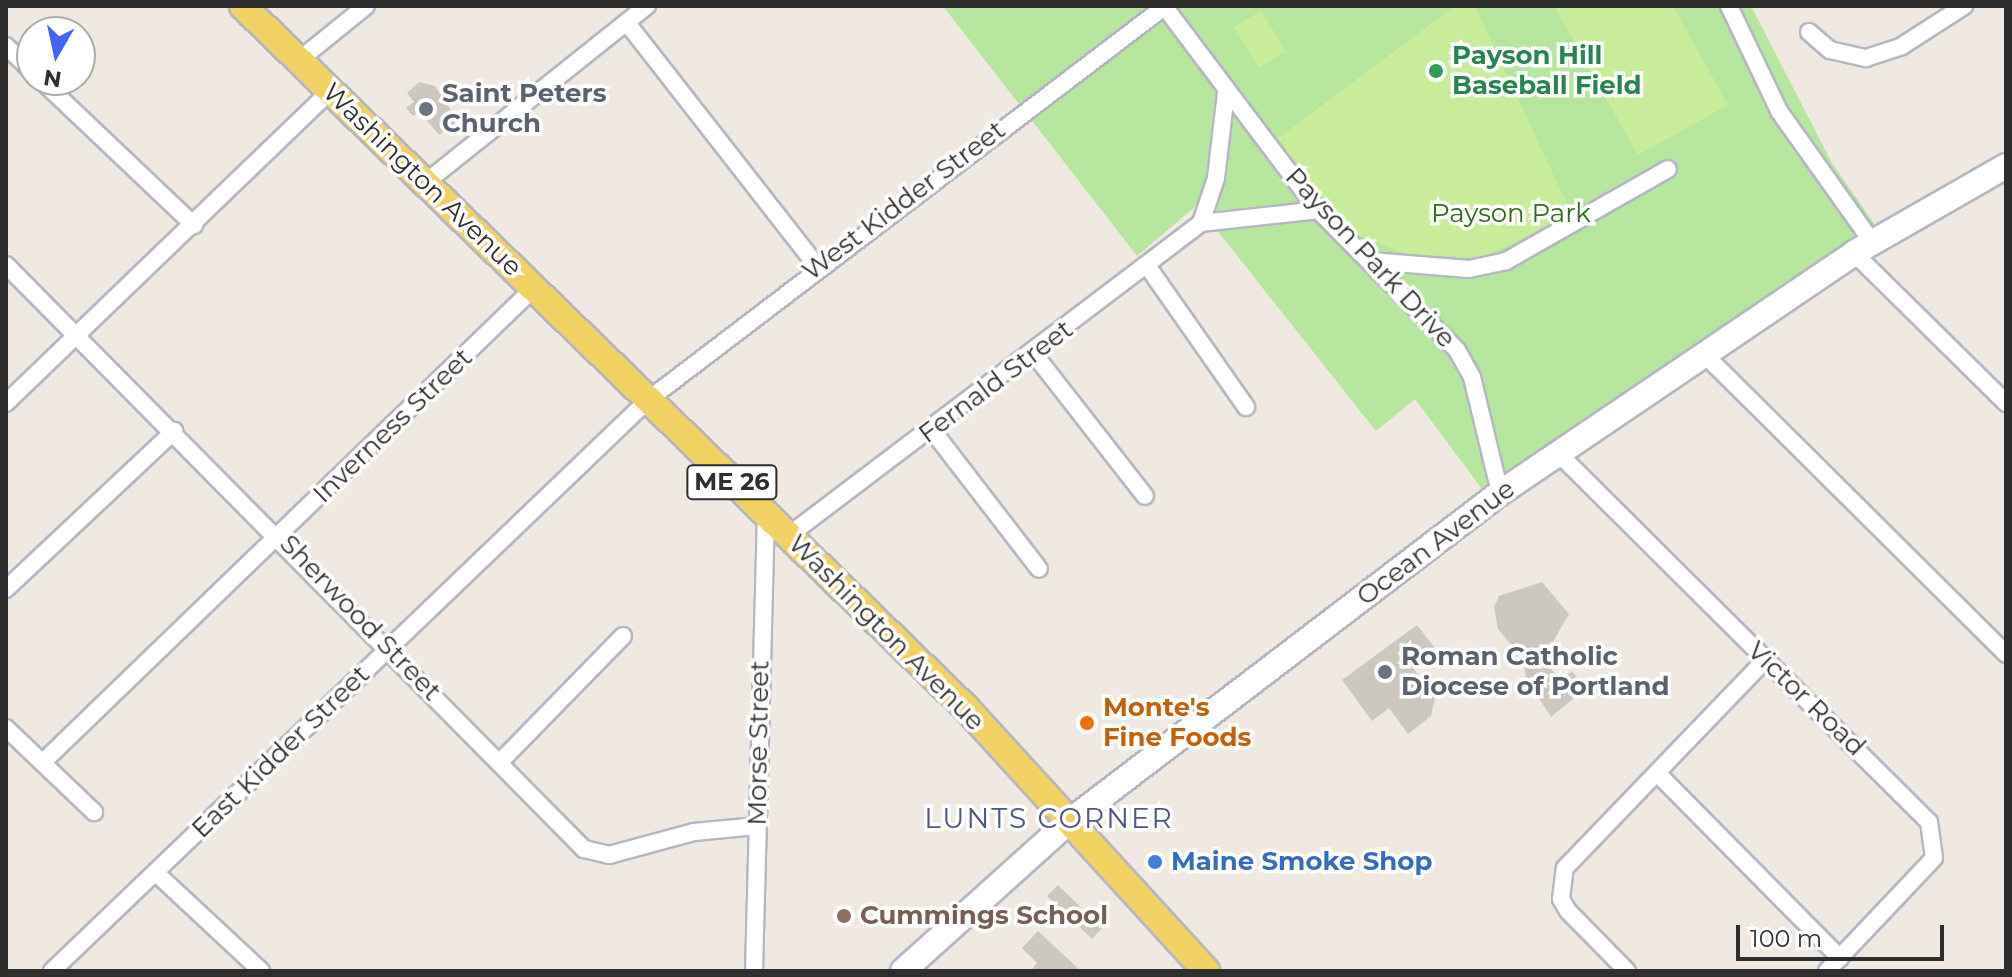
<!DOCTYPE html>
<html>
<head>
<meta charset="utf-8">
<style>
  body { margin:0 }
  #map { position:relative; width:2012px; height:977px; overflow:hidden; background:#efe9e1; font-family:Montserrat,sans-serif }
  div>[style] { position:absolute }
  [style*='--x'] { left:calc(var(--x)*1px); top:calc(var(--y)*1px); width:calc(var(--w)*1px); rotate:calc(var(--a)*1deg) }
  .green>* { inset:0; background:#b6e59e }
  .pitch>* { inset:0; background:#c9ec9a }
  .building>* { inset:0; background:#cbc7bf }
  .roads { filter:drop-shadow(2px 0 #b4b7c1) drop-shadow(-2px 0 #b4b7c1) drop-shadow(0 2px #b4b7c1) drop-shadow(0 -2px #b4b7c1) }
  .street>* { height:16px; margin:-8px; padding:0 8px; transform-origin:8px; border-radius:8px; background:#fff }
  .secondary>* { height:24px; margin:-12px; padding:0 12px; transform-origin:12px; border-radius:12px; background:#fff }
  .primary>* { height:26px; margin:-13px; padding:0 13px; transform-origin:13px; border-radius:13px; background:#f2d163 }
  .dots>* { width:22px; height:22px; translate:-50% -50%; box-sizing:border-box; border:4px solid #fff; border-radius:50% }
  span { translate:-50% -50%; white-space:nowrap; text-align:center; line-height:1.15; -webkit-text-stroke:7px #fff; paint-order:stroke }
  .shield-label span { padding:2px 6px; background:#fff; border:2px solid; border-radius:6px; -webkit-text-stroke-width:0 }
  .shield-label { font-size:24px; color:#2e2e2e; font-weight:700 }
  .leisure-label { font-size:26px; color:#27864d; font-weight:700 }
  .left { translate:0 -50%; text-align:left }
  .worship-label { font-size:26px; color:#5b616d; font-weight:700 }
  .street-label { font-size:26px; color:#2e2e2e }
  .park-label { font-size:26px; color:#2c6e1b }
  .food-label { font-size:26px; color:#c56008; font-weight:700 }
  .shop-label { font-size:26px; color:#366cbe; font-weight:700 }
  .education-label { font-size:26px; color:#785e54; font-weight:700 }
  .neighbourhood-label { font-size:28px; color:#4d5680; letter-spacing:2px }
  .frame { position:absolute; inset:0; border:8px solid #2e2e2e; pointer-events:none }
  .north { position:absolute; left:16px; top:16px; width:80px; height:80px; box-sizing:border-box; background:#fff; border:2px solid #ababab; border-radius:50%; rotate:189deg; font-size:22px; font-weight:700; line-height:32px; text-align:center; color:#2e2e2e }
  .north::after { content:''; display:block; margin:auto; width:28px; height:36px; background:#4264fb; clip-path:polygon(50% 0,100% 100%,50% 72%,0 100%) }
  .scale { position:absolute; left:1736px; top:925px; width:208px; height:36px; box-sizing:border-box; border:4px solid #2e2e2e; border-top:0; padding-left:10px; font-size:24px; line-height:28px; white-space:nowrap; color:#2e2e2e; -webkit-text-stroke:6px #fff; paint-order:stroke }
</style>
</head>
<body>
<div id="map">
  <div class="green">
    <i style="clip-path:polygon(943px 6px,1751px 6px,1832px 163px,1876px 226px,1482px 489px,1415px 399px,1376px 431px,1197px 205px,1137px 256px)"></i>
  </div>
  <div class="pitch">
    <i style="clip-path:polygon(1455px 6px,1475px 6px,1572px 215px,1480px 258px,1405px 254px,1357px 234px,1273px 142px)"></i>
    <i style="clip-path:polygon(1554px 6px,1673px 6px,1728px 105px,1638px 155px)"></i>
    <i style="clip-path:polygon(1261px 11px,1286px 51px,1259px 68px,1234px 27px)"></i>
  </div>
  <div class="building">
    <i style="clip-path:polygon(419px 82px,435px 86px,458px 121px,439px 135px,419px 111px,413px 116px,406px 108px,414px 102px,407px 93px)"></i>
    <i style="clip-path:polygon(1542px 582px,1569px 614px,1543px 659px,1561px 681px,1572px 671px,1586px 688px,1551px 717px,1526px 678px,1523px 659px,1498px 629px,1494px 607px,1499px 596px)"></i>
    <i style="clip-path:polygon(1417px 625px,1434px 647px,1411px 665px,1435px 697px,1431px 716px,1408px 734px,1389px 708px,1372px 721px,1342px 680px)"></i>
    <i style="clip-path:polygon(1058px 885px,1102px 928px,1092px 939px,1047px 896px)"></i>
    <i style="clip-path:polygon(1038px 931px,1081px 971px,1031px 971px,1037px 963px,1022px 948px)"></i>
  </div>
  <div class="roads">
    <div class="street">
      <i style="--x:1164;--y:6;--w:256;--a:53"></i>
      <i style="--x:1318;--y:210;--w:197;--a:45.2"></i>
      <i style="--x:1457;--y:350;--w:31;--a:61"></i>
      <i style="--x:1472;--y:377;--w:119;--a:76.4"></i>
      <i style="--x:1729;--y:6;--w:116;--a:64.5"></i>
      <i style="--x:1779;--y:111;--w:161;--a:54.6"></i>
      <i style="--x:627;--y:23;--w:308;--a:52"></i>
      <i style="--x:1809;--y:32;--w:28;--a:41"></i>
      <i style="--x:1830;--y:50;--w:37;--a:13"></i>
      <i style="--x:1866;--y:58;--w:38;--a:-18"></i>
      <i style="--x:1902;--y:46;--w:74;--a:-32.8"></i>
      <i style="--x:6;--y:46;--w:36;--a:44"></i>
      <i style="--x:298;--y:61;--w:87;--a:-39"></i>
      <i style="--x:41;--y:80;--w:211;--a:43.5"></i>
      <i style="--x:425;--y:183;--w:284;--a:-38.6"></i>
      <i style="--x:1201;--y:223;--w:47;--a:-71.6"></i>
      <i style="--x:1216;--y:178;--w:86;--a:-83.3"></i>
      <i style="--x:1854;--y:253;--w:214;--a:44.6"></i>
      <i style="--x:1371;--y:261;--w:98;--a:4.7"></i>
      <i style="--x:1469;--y:269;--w:38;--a:-12"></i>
      <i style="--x:1506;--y:261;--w:186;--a:-29.6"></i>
      <i style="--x:6;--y:265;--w:822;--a:45.3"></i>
      <i style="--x:584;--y:849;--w:26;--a:13"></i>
      <i style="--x:609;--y:855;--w:88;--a:-15.1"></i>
      <i style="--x:694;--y:832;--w:63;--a:-5.4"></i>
      <i style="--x:1148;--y:267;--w:171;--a:55"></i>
      <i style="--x:1703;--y:353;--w:427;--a:44.8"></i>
      <i style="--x:1034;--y:354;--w:180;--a:52"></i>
      <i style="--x:6;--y:403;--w:450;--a:-43.9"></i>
      <i style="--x:932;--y:430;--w:175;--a:52.4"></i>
      <i style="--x:1558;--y:453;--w:523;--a:44.85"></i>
      <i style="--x:1929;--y:822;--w:36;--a:82"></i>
      <i style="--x:1934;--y:858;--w:156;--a:133.4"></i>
      <i style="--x:788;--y:536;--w:518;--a:-37.16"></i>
      <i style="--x:1201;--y:223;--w:118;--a:-6.3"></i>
      <i style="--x:6;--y:589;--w:231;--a:-43.2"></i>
      <i style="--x:6;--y:728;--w:122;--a:43.7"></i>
      <i style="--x:43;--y:762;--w:682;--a:-43.99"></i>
      <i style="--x:500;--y:762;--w:176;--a:-45.7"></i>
      <i style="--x:1658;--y:774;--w:259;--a:45.3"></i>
      <i style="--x:156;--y:873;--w:144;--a:43"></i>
      <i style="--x:52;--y:971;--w:825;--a:-43.77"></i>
      <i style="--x:648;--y:400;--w:649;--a:-37.29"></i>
      <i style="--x:754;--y:971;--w:455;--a:-88.5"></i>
      <i style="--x:1627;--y:971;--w:84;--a:-134.5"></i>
      <i style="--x:1568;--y:911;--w:14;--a:-120"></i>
      <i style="--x:1561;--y:899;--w:31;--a:-83"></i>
      <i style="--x:1565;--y:868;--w:290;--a:-46.1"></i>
    </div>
    <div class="secondary">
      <i style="--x:903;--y:971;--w:219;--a:-42"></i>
      <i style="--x:1066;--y:824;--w:546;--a:-37.33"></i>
      <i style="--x:1500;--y:493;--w:428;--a:-34.1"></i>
      <i style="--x:1854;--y:253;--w:175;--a:-29.8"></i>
    </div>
    <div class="primary">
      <i style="--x:243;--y:6;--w:1009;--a:44.16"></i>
      <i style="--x:967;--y:709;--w:355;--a:47.6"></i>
    </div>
  </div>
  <div class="dots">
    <i style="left:1436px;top:71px;background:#2e9e5b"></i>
    <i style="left:426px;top:109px;background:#6b7280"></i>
    <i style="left:1385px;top:672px;background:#6b7280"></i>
    <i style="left:1087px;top:723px;background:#e8710a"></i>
    <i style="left:1155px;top:862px;background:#3f7fe0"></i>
    <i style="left:844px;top:916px;background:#8d6e63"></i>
  </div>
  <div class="shield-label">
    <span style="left:732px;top:482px">ME 26</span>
  </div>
  <div class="leisure-label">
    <span class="left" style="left:1452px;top:71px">Payson Hill<br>Baseball Field</span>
  </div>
  <div class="worship-label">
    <span class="left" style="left:442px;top:109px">Saint Peters<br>Church</span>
    <span class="left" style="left:1401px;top:672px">Roman Catholic<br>Diocese of Portland</span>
  </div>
  <div class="street-label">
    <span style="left:422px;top:180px;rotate:44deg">Washington Avenue</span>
    <span style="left:904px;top:201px;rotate:-37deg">West Kidder Street</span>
    <span style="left:1370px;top:258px;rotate:47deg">Payson Park Drive</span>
    <span style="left:996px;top:382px;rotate:-37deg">Fernald Street</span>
    <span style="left:393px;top:426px;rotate:-44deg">Inverness Street</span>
    <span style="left:1436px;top:543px;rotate:-37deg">Ocean Avenue</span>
    <span style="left:360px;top:618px;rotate:46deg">Sherwood Street</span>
    <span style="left:886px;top:633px;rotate:45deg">Washington Avenue</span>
    <span style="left:1806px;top:699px;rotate:44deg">Victor Road</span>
    <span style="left:759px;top:743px;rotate:-89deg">Morse Street</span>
    <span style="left:281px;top:752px;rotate:-44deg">East Kidder Street</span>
  </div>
  <div class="park-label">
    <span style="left:1511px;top:214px">Payson Park</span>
  </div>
  <div class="food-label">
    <span class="left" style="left:1103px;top:723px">Monte's<br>Fine Foods</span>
  </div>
  <div class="shop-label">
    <span class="left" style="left:1171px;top:862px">Maine Smoke Shop</span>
  </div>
  <div class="education-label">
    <span class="left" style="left:860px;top:916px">Cummings School</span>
  </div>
  <div class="neighbourhood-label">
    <span style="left:1049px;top:818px">LUNTS CORNER</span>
  </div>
  <div class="frame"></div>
  <div class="north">N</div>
  <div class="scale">100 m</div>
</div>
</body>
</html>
